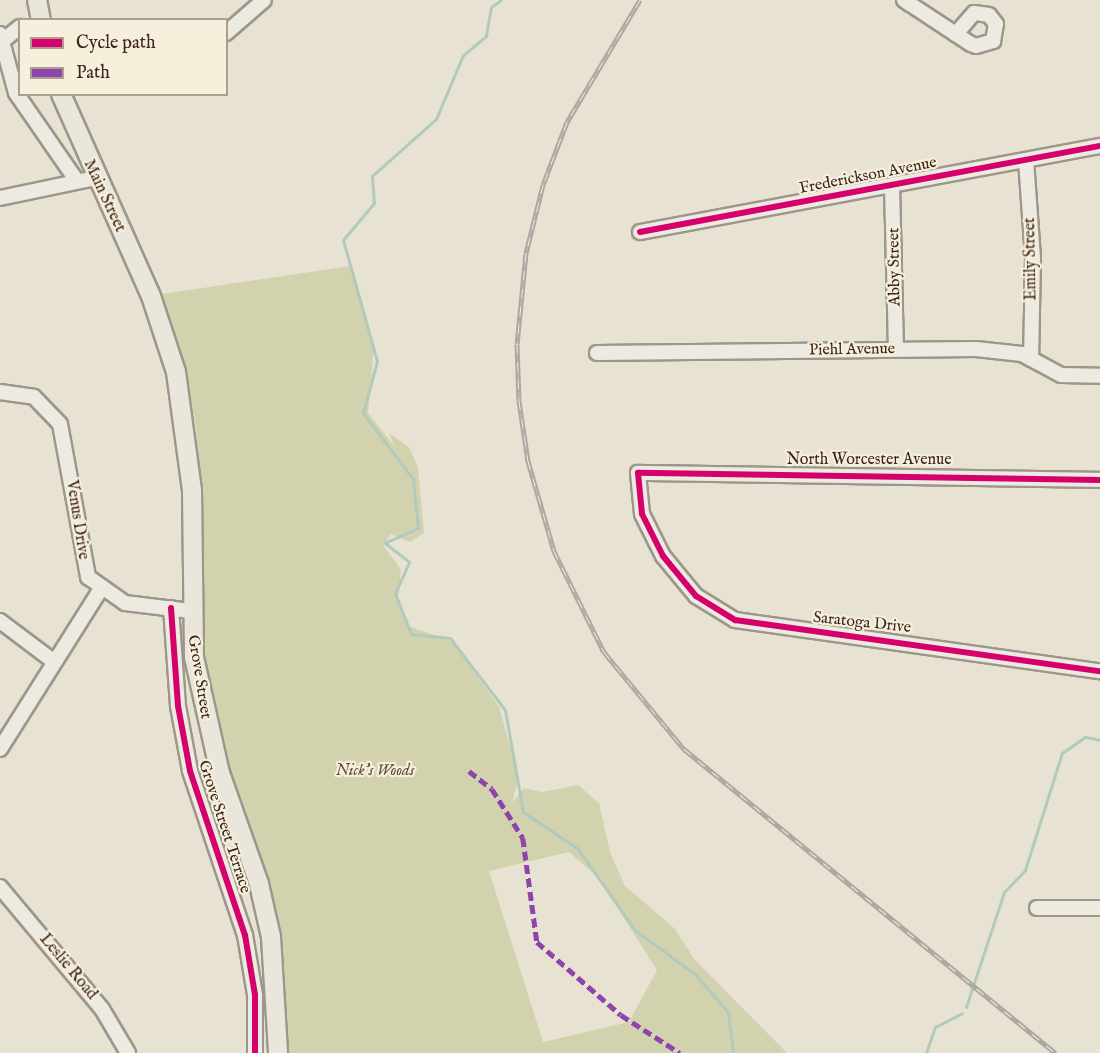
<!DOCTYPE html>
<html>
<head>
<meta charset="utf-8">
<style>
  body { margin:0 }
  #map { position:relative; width:1100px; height:1053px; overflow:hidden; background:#e8e2d2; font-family:"IM FELL English",serif }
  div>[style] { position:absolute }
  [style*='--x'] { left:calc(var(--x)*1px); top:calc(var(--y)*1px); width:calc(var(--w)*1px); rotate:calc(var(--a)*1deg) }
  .green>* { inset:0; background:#d2d2af }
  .stream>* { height:3px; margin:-1.5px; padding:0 1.5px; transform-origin:1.5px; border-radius:1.5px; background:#b2cabc }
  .roads { filter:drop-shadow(2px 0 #9c968b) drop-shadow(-2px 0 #9c968b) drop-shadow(0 2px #9c968b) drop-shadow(0 -2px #9c968b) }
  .minor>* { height:14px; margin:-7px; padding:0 7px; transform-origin:7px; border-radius:7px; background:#edeae1 }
  .major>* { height:18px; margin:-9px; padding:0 9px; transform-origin:9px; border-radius:9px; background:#eae6dc }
  .rail>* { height:5px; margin-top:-2.5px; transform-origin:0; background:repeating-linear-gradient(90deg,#f6efdc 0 9px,#ada8a1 0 18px); box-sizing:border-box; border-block:2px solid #ada8a1 }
  .quiet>* { height:4.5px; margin-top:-2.25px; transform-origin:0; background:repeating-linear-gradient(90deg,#8e44ad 0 9px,transparent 0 13.5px) }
  .cycleway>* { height:6px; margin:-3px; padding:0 3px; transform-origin:3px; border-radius:3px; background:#d6006c }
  span { translate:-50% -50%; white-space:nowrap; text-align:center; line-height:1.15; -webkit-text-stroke:4.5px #f6efdc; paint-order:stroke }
  .street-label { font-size:16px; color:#3c251b }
  .park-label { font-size:16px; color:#5d4d39; font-style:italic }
  .legend { position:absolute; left:18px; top:18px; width:210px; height:78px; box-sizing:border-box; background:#f6efdc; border:2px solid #ac9e8f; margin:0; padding:8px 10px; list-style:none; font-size:18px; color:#3c251b }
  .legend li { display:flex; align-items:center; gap:12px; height:30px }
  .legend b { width:30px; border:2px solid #ac9e8f }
</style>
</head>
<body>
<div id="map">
  <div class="green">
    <i style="clip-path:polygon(evenodd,351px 266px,374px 349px,368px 413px,395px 447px,389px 433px,409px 447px,418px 468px,424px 533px,410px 542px,391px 534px,383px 545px,401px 570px,398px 599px,408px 626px,453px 642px,499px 707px,519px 777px,512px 803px,524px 788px,542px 792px,578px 785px,599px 803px,610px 852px,625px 886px,674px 928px,695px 960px,787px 1053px,286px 1053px,285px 983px,276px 914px,231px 777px,209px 689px,200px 608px,196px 428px,183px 357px,162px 294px,351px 266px,569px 852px,597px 876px,657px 970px,629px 1022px,543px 1042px,489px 871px,569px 852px)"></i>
  </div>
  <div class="stream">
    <i style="--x:501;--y:0;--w:12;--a:145"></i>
    <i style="--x:491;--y:7;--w:29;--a:100"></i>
    <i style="--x:486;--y:36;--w:30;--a:140"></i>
    <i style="--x:463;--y:55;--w:69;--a:112.9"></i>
    <i style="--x:436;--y:119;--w:86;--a:138.3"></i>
    <i style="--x:372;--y:176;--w:27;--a:86"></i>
    <i style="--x:374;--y:203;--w:48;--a:130"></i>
    <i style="--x:343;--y:240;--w:126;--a:74.3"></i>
    <i style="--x:377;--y:361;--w:54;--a:105.1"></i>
    <i style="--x:363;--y:413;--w:83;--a:52.9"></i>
    <i style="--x:413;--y:479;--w:49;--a:84.2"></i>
    <i style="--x:418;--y:528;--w:36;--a:156"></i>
    <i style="--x:385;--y:543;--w:31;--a:38"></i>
    <i style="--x:409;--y:562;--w:34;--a:114"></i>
    <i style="--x:395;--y:593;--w:44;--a:68.7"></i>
    <i style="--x:411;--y:634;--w:39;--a:6"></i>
    <i style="--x:450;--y:638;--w:91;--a:52.6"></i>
    <i style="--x:505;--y:710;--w:104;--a:80"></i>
    <i style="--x:523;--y:812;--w:66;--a:33.9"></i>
    <i style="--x:578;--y:849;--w:99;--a:54.9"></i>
    <i style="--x:635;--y:930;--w:76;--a:36.4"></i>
    <i style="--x:696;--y:975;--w:49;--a:49.1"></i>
    <i style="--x:728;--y:1012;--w:41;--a:83"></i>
    <i style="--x:966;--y:1007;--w:121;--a:-71.7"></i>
    <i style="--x:1004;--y:892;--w:30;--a:-46"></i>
    <i style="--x:1025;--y:870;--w:123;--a:-72.5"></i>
    <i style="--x:1062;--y:753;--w:28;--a:-35"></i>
    <i style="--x:1085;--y:737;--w:15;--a:11"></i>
    <i style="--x:926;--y:1053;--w:28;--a:-71"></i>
    <i style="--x:935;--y:1027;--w:30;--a:-27"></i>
  </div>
  <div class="roads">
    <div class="minor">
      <i style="--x:904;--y:0;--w:7;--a:34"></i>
      <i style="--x:910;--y:4;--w:73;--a:33.3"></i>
      <i style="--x:971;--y:44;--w:5;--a:22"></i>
      <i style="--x:976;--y:46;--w:18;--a:-16"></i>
      <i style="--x:993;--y:41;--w:17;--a:-80"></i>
      <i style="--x:996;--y:24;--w:11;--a:-128"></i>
      <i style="--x:989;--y:15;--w:15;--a:-172"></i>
      <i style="--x:974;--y:13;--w:28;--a:131"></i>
      <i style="--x:226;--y:33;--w:50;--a:-41"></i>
      <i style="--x:0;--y:34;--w:61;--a:74.8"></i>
      <i style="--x:16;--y:93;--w:107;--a:55.3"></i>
      <i style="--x:0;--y:43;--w:26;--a:-39"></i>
      <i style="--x:1026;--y:160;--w:98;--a:85.9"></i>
      <i style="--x:1033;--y:258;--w:101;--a:91.1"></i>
      <i style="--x:892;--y:186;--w:163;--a:88.6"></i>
      <i style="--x:0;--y:198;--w:98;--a:-11.8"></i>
      <i style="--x:640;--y:232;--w:468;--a:-10.6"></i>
      <i style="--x:597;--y:353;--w:379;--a:-0.6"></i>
      <i style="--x:976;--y:349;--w:46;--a:6.2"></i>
      <i style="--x:1022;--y:354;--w:44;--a:28.3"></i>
      <i style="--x:1061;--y:375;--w:39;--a:1"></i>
      <i style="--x:0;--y:392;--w:34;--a:8"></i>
      <i style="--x:34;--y:397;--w:37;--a:46"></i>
      <i style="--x:60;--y:424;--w:156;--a:79.6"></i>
      <i style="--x:88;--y:577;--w:45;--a:35.1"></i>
      <i style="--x:125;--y:603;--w:66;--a:6.9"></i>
      <i style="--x:1100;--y:480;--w:462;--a:-179.1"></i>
      <i style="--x:638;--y:473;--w:41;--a:84.4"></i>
      <i style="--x:642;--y:514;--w:47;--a:63.4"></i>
      <i style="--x:663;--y:556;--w:52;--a:50.5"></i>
      <i style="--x:696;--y:596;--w:46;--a:31.6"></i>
      <i style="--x:735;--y:620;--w:369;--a:8"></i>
      <i style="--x:171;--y:608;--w:98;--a:85.9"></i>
      <i style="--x:178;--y:706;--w:66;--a:79.5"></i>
      <i style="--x:190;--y:771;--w:173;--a:71.5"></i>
      <i style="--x:245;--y:935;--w:61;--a:80.5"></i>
      <i style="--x:255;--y:995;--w:58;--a:90"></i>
      <i style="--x:0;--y:621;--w:65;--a:36.9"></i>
      <i style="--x:0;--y:749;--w:188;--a:-57.8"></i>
      <i style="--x:0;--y:887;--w:159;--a:50.1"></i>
      <i style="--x:102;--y:1009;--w:51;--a:59.4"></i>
      <i style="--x:1037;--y:908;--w:63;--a:0"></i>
    </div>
    <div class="major">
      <i style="--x:37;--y:0;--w:20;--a:79"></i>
      <i style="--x:61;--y:94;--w:221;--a:66"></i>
      <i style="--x:151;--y:296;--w:80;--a:71.8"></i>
      <i style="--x:176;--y:372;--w:119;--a:82.3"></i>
      <i style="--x:192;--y:490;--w:167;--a:89.3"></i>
      <i style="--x:194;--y:657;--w:119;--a:77.4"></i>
      <i style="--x:220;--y:773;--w:118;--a:70.6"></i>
      <i style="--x:259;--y:884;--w:54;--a:77.2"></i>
      <i style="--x:271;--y:937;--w:116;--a:86.5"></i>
    </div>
  </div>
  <div class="rail">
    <i style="--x:640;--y:0;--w:142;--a:120.9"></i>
    <i style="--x:567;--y:122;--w:67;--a:110.9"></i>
    <i style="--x:543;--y:185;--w:70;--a:104"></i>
    <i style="--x:526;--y:253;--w:91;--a:95.6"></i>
    <i style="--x:517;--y:344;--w:57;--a:88"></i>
    <i style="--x:519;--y:401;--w:61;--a:81.5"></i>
    <i style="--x:528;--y:461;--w:94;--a:73.9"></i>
    <i style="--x:554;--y:551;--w:113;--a:63.7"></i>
    <i style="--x:604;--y:652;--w:126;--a:50.5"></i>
    <i style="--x:684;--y:749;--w:480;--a:39.3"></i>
  </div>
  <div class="quiet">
    <i style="--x:469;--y:771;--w:29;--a:38"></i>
    <i style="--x:492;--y:789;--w:58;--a:57.7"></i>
    <i style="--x:523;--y:838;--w:105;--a:82.3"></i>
    <i style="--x:537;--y:942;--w:111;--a:41"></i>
    <i style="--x:621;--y:1015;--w:70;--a:32.8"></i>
  </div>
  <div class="cycleway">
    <i style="--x:640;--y:232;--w:468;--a:-10.6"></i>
    <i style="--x:1100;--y:480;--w:462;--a:-179.1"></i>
    <i style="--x:638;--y:473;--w:41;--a:84.4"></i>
    <i style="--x:642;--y:514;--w:47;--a:63.4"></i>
    <i style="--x:663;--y:556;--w:52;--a:50.5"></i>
    <i style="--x:696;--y:596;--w:46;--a:31.6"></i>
    <i style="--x:735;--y:620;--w:369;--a:8"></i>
    <i style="--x:171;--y:608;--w:98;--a:85.9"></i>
    <i style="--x:178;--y:706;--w:66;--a:79.5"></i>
    <i style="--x:190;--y:771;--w:173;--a:71.5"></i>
    <i style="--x:245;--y:935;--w:61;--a:80.5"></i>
    <i style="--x:255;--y:995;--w:58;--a:90"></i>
  </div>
  <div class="street-label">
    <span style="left:868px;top:176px;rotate:-11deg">Frederickson Avenue</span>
    <span style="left:104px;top:196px;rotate:65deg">Main Street</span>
    <span style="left:1031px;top:259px;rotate:-91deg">Emily Street</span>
    <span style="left:895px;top:267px;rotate:-91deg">Abby Street</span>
    <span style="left:852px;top:350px;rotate:-1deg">Piehl Avenue</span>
    <span style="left:869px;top:460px">North Worcester Avenue</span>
    <span style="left:77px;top:520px;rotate:81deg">Venus Drive</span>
    <span style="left:862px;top:623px;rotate:6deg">Saratoga Drive</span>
    <span style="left:199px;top:677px;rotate:81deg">Grove Street</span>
    <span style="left:224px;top:827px;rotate:72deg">Grove Street Terrace</span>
    <span style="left:68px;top:967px;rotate:50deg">Leslie Road</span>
  </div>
  <div class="park-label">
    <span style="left:375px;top:771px">Nick's Woods</span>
  </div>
  <ul class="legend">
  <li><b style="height:8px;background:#d6006c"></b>Cycle path</li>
  <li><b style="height:8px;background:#8e44ad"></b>Path</li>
  </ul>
</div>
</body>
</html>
